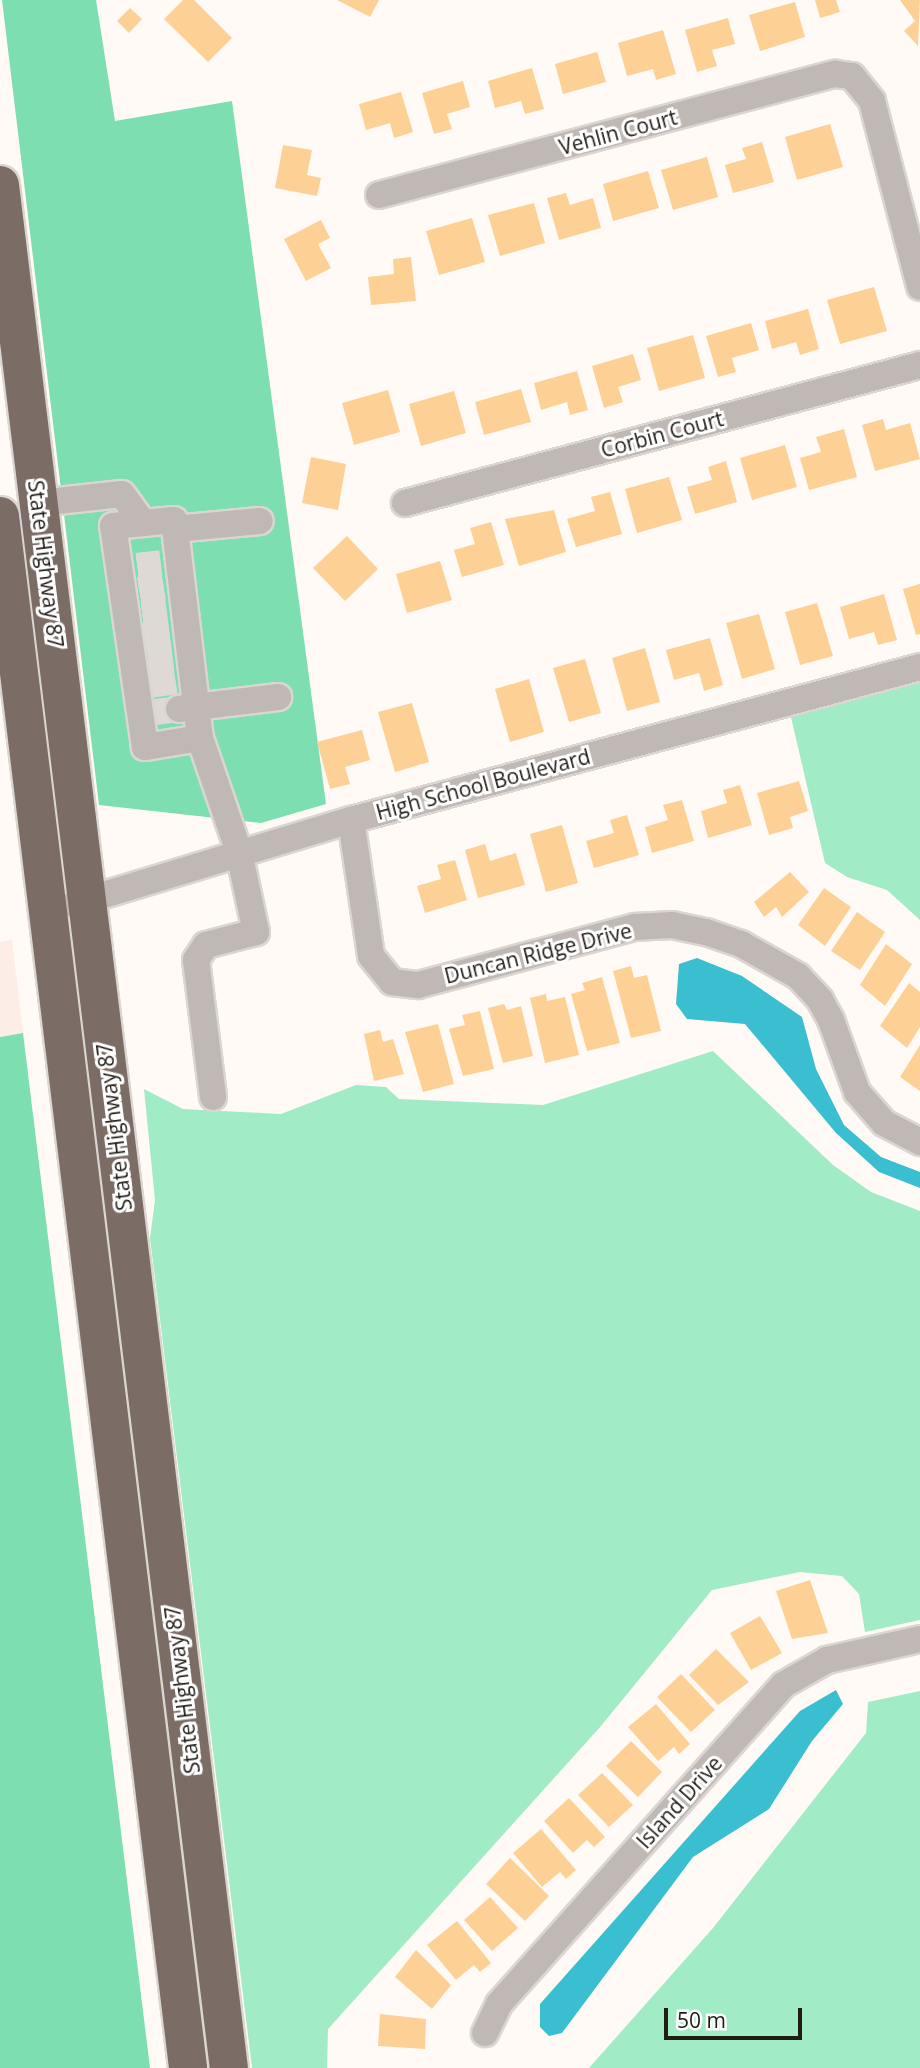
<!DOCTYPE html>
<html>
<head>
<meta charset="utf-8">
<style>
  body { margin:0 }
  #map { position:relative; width:920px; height:2068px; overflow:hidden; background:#fffaf5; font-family:"Open Sans",sans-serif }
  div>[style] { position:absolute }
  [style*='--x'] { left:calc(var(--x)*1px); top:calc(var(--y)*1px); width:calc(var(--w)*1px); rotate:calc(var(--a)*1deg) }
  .industrial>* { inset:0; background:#fcede7 }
  .green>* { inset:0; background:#a1ebc6 }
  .forest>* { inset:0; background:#7ddeb1 }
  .water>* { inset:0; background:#3abfd0 }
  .building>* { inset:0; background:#fdd196 }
  .minor-tunnel>* { height:26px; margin-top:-13px; transform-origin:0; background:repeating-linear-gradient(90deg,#ded9d4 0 26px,transparent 0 39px) }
  .roads { filter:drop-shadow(2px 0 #dbd6d1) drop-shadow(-2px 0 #dbd6d1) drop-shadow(0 2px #dbd6d1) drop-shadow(0 -2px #dbd6d1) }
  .minor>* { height:26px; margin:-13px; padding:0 13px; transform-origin:13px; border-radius:13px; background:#c0b8b4 }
  .highway>* { height:38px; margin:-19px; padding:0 19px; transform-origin:19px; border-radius:19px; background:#7b6c65 }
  span { translate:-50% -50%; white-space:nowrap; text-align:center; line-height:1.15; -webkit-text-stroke:6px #fff; paint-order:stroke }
  .street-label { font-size:21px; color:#201c17 }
  .scale { position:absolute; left:664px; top:2008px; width:138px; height:32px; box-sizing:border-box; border:4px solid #201c17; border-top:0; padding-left:9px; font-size:21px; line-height:24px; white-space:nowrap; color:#201c17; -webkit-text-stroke:5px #fff; paint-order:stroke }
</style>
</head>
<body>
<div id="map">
  <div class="industrial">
    <i style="clip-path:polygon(12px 940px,23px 1033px,0 1037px,0 942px)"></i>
  </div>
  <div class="green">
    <i style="clip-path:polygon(920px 678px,920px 920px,887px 890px,847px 877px,825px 863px,790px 713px)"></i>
    <i style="clip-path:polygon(713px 1051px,833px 1165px,871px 1192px,920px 1211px,920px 1620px,865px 1632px,859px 1594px,842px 1576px,800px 1572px,712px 1590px,601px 1726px,328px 2029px,327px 2068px,252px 2068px,150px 1238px,155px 1200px,144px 1089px,183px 1109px,281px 1114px,356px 1085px,386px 1087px,399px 1099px,543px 1105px)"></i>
    <i style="clip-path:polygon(920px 1691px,920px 2068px,589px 2068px,713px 1928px,866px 1733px,868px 1702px)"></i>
  </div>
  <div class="forest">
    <i style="clip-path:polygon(2px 0,96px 0,115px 121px,232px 101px,326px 804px,261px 823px,99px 805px)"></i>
    <i style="clip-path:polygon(23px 1033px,150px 2068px,0 2068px,0 1037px)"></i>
  </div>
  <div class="water">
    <i style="clip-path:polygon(697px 958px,742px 976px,802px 1017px,816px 1069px,844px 1125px,881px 1157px,920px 1172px,920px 1188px,879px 1172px,836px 1133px,745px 1024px,687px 1019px,676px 1004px,679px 964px)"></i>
    <i style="clip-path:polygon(836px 1690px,843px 1704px,812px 1741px,769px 1809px,693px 1857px,562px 2033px,549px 2036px,540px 2027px,540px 2004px,800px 1711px)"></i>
  </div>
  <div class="building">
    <i style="clip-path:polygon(183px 0,194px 0,232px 38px,208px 62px,164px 19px)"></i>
    <i style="clip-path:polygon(337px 0,379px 0,370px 17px)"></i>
    <i style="clip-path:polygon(815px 0,836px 0,840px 12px,820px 18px)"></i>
    <i style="clip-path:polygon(900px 0,920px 0,918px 46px,904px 31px,915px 21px)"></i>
    <i style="clip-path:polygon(795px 2px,805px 37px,760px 51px,749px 15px)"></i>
    <i style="clip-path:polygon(130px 8px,142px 19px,129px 33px,117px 21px)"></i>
    <i style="clip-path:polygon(728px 18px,735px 44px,712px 50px,717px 66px,697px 72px,685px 30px)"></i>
    <i style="clip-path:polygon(663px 30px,676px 74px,656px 80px,653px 69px,627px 76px,618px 43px)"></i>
    <i style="clip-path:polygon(597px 52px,606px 82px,563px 94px,555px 64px)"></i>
    <i style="clip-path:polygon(532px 68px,544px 109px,525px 114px,521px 101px,495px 108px,488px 81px)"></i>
    <i style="clip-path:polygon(463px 81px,470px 107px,447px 114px,452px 129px,434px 134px,422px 93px)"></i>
    <i style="clip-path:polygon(401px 92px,413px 132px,394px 138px,390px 123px,366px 130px,359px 104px)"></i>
    <i style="clip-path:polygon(830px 124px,843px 167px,797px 180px,785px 137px)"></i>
    <i style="clip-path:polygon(762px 142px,774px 182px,733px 193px,725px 165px,746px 159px,742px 148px)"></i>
    <i style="clip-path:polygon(283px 145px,312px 150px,307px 175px,321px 178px,317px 196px,275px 188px)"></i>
    <i style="clip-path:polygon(707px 157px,718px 197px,673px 210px,661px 170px)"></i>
    <i style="clip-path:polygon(648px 171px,659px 208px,613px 221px,603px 184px)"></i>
    <i style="clip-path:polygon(566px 193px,570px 205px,593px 198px,601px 228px,559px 240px,547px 198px)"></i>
    <i style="clip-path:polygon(534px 203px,545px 243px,500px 256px,488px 215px)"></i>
    <i style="clip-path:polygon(472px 218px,485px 262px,439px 275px,426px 231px)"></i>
    <i style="clip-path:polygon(321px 220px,330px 238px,318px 244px,331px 268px,306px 281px,284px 239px)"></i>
    <i style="clip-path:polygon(411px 257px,416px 301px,371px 305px,368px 277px,394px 274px,393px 259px)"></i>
    <i style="clip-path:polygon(874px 287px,887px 331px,840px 344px,827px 300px)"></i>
    <i style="clip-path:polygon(808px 309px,819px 349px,800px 355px,796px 342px,772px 349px,765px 321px)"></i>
    <i style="clip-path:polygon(751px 323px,759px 350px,732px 358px,736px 372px,718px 377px,706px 336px)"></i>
    <i style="clip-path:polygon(693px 335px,705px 378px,659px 391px,647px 348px)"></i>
    <i style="clip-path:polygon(633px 354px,641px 380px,618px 387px,623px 402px,604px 408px,592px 366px)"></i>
    <i style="clip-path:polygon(577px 371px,588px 410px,570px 415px,567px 402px,541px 410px,534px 383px)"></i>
    <i style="clip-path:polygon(521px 389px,531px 422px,484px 435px,475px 402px)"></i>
    <i style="clip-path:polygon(388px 390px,400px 432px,354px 445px,342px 403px)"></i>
    <i style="clip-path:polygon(454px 391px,466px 433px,421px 446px,409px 404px)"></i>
    <i style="clip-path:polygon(883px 419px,886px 430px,910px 423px,920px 459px,875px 471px,862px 425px)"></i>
    <i style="clip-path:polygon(844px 429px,857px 477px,809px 490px,800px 458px,821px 452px,816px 437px)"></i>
    <i style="clip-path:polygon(785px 445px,797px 487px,752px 500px,740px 458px)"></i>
    <i style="clip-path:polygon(311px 457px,346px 464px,338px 510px,302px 503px)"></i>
    <i style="clip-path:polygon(726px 461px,737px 502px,695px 514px,687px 487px,712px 480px,708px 467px)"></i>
    <i style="clip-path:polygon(669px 477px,682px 520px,637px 533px,625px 489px)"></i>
    <i style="clip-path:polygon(610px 492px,622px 534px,576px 547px,567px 519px,595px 511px,591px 497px)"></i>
    <i style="clip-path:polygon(554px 510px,566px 552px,519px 566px,505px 519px)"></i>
    <i style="clip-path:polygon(491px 522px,504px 565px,462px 577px,454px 550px,475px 544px,470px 528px)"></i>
    <i style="clip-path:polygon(347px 536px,378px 569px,345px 601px,313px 568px)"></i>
    <i style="clip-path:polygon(440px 561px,452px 600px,407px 613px,396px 574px)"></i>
    <i style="clip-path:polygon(920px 584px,920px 634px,916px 635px,903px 589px)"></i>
    <i style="clip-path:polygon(884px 594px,897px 640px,878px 645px,874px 632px,849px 639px,840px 607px)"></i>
    <i style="clip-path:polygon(817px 603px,833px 656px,800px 665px,785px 612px)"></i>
    <i style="clip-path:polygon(759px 614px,775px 669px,742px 679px,726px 623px)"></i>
    <i style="clip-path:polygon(710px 638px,723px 685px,704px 691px,699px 673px,674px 680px,666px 650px)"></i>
    <i style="clip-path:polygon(645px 648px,660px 702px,627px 711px,612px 658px)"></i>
    <i style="clip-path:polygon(585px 659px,601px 713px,569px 722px,553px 668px)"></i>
    <i style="clip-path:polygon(529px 679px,544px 732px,510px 742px,495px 689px)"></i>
    <i style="clip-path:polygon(412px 703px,429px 762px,395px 772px,378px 712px)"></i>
    <i style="clip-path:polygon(362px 730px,370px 760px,345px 767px,350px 784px,330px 789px,317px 742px)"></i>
    <i style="clip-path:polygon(799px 781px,808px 811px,790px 817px,793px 828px,769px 835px,757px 793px)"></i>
    <i style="clip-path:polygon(740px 785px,752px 825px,708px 838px,701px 811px,727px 803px,723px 790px)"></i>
    <i style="clip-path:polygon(682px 800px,694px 841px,652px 853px,645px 827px,668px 820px,663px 805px)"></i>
    <i style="clip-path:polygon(627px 815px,639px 855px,594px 868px,586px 841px,614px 833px,610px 820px)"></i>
    <i style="clip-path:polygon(562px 825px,578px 883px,546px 892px,530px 834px)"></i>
    <i style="clip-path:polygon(485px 844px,490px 861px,516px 853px,525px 885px,478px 898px,465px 850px)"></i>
    <i style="clip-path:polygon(455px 860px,467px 900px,425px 913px,417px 886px,441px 879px,437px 865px)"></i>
    <i style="clip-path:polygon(790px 872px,809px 892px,782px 917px,776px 907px,764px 917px,754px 902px)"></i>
    <i style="clip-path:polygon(824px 888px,851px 907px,825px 946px,798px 925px)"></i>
    <i style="clip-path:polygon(857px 912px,885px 932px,860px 970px,831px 951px)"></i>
    <i style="clip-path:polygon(886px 944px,912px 964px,885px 1006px,860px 985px)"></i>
    <i style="clip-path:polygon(631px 966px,634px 978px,647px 975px,661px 1031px,631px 1038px,613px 971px)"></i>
    <i style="clip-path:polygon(602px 977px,620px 1043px,587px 1051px,571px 994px,585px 990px,582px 983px)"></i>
    <i style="clip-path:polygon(909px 983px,920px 992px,920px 1027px,907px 1048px,880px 1026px)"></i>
    <i style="clip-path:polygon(546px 994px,547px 1001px,565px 997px,579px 1055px,545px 1063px,530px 998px)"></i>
    <i style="clip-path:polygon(504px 1004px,507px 1010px,521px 1006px,533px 1056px,503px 1063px,488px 1008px)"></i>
    <i style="clip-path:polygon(480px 1011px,494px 1069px,463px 1076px,449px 1029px,465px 1025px,462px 1015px)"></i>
    <i style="clip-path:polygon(438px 1024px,454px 1084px,423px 1092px,405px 1032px)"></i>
    <i style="clip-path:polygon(380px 1030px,383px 1042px,393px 1039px,404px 1074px,374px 1081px,364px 1034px)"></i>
    <i style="clip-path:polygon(920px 1045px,920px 1091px,900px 1077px)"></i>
    <i style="clip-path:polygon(810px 1580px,828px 1633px,792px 1639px,776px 1591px)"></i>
    <i style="clip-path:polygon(760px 1616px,782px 1653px,751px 1670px,730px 1633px)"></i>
    <i style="clip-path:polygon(716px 1649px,749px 1682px,718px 1705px,689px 1675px)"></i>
    <i style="clip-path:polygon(681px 1674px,715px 1710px,691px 1732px,657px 1697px)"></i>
    <i style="clip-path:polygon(656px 1704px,690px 1744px,679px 1754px,674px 1747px,658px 1761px,628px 1727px)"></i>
    <i style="clip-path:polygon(631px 1741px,662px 1772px,638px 1797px,606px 1766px)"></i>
    <i style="clip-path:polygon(602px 1773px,633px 1805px,609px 1827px,578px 1795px)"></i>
    <i style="clip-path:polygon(569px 1798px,605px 1837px,594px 1847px,587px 1840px,573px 1853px,544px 1821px)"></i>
    <i style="clip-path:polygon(541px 1829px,576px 1870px,566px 1879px,560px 1872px,542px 1887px,513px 1853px)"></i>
    <i style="clip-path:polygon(510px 1858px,549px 1896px,525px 1921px,486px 1884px)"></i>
    <i style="clip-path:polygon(490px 1897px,518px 1928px,492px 1951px,464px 1920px)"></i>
    <i style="clip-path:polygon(457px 1921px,491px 1963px,480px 1972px,474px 1965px,456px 1980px,427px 1945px)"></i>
    <i style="clip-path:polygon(416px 1950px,451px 1985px,432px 2009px,395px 1977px)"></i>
    <i style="clip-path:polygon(380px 2014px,426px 2019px,425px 2049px,378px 2046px)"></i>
  </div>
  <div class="minor-tunnel">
    <i style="--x:137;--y:566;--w:24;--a:-7"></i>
    <i style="--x:139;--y:590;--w:25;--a:-9"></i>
    <i style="--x:142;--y:614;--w:25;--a:-7"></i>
    <i style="--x:144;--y:637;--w:26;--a:-7"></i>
    <i style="--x:148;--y:661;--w:25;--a:-7"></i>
    <i style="--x:151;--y:685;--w:25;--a:-9"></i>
    <i style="--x:155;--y:712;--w:24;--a:-7"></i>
  </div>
  <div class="roads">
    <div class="minor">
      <i style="--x:379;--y:195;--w:472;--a:-14.9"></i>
      <i style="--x:835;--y:74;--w:17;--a:7"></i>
      <i style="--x:852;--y:76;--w:32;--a:51"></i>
      <i style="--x:872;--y:101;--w:192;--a:75.5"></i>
      <i style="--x:39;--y:503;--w:83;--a:-6.2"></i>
      <i style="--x:122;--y:494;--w:36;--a:54"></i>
      <i style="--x:405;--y:503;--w:533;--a:-15"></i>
      <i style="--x:175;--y:529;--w:85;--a:-5.4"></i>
      <i style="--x:179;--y:709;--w:100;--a:-6.9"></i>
      <i style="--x:200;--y:738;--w:56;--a:170.7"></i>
      <i style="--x:145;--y:747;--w:223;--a:-98.2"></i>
      <i style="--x:113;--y:526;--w:61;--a:-5.6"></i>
      <i style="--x:174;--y:520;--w:220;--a:83.2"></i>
      <i style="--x:200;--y:738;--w:120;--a:71.1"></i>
      <i style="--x:239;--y:852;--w:82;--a:78"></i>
      <i style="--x:256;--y:932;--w:52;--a:165.4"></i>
      <i style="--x:206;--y:945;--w:18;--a:124"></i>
      <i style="--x:196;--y:960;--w:138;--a:82.9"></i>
      <i style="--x:351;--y:820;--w:137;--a:81.6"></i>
      <i style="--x:371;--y:956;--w:33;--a:51"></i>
      <i style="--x:392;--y:982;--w:26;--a:7"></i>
      <i style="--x:418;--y:985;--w:225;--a:-15"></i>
      <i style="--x:635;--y:927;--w:37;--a:-3"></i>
      <i style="--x:672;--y:925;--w:35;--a:12"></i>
      <i style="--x:706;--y:932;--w:37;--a:19"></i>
      <i style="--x:741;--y:944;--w:65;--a:29.3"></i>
      <i style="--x:798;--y:976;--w:33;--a:47"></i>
      <i style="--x:820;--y:1000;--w:23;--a:61"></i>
      <i style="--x:831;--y:1020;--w:77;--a:70.1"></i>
      <i style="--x:857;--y:1092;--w:41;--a:48.9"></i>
      <i style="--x:884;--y:1123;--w:41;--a:27.8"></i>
      <i style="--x:74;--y:904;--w:289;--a:-16.9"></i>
      <i style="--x:351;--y:820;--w:589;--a:-15.05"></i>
      <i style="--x:485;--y:2033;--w:32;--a:-64"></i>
      <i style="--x:499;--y:2004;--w:427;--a:-48.3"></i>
      <i style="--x:783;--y:1685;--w:51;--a:-29.6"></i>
      <i style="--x:827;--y:1660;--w:95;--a:-12.7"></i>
    </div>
    <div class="highway">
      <i style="--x:0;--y:185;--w:1897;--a:83.07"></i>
      <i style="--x:0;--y:516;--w:1563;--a:83.09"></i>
    </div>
  </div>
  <div class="street-label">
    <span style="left:618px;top:132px;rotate:-15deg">Vehlin Court</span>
    <span style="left:662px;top:434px;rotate:-15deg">Corbin Court</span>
    <span style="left:46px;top:564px;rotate:83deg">State Highway 87</span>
    <span style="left:483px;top:784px;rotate:-15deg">High School Boulevard</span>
    <span style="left:538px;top:953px;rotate:-14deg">Duncan Ridge Drive</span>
    <span style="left:114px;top:1127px;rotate:-97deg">State Highway 87</span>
    <span style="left:182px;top:1690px;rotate:-97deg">State Highway 87</span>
    <span style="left:679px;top:1802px;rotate:-48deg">Island Drive</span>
  </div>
  <div class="scale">50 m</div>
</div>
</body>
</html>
